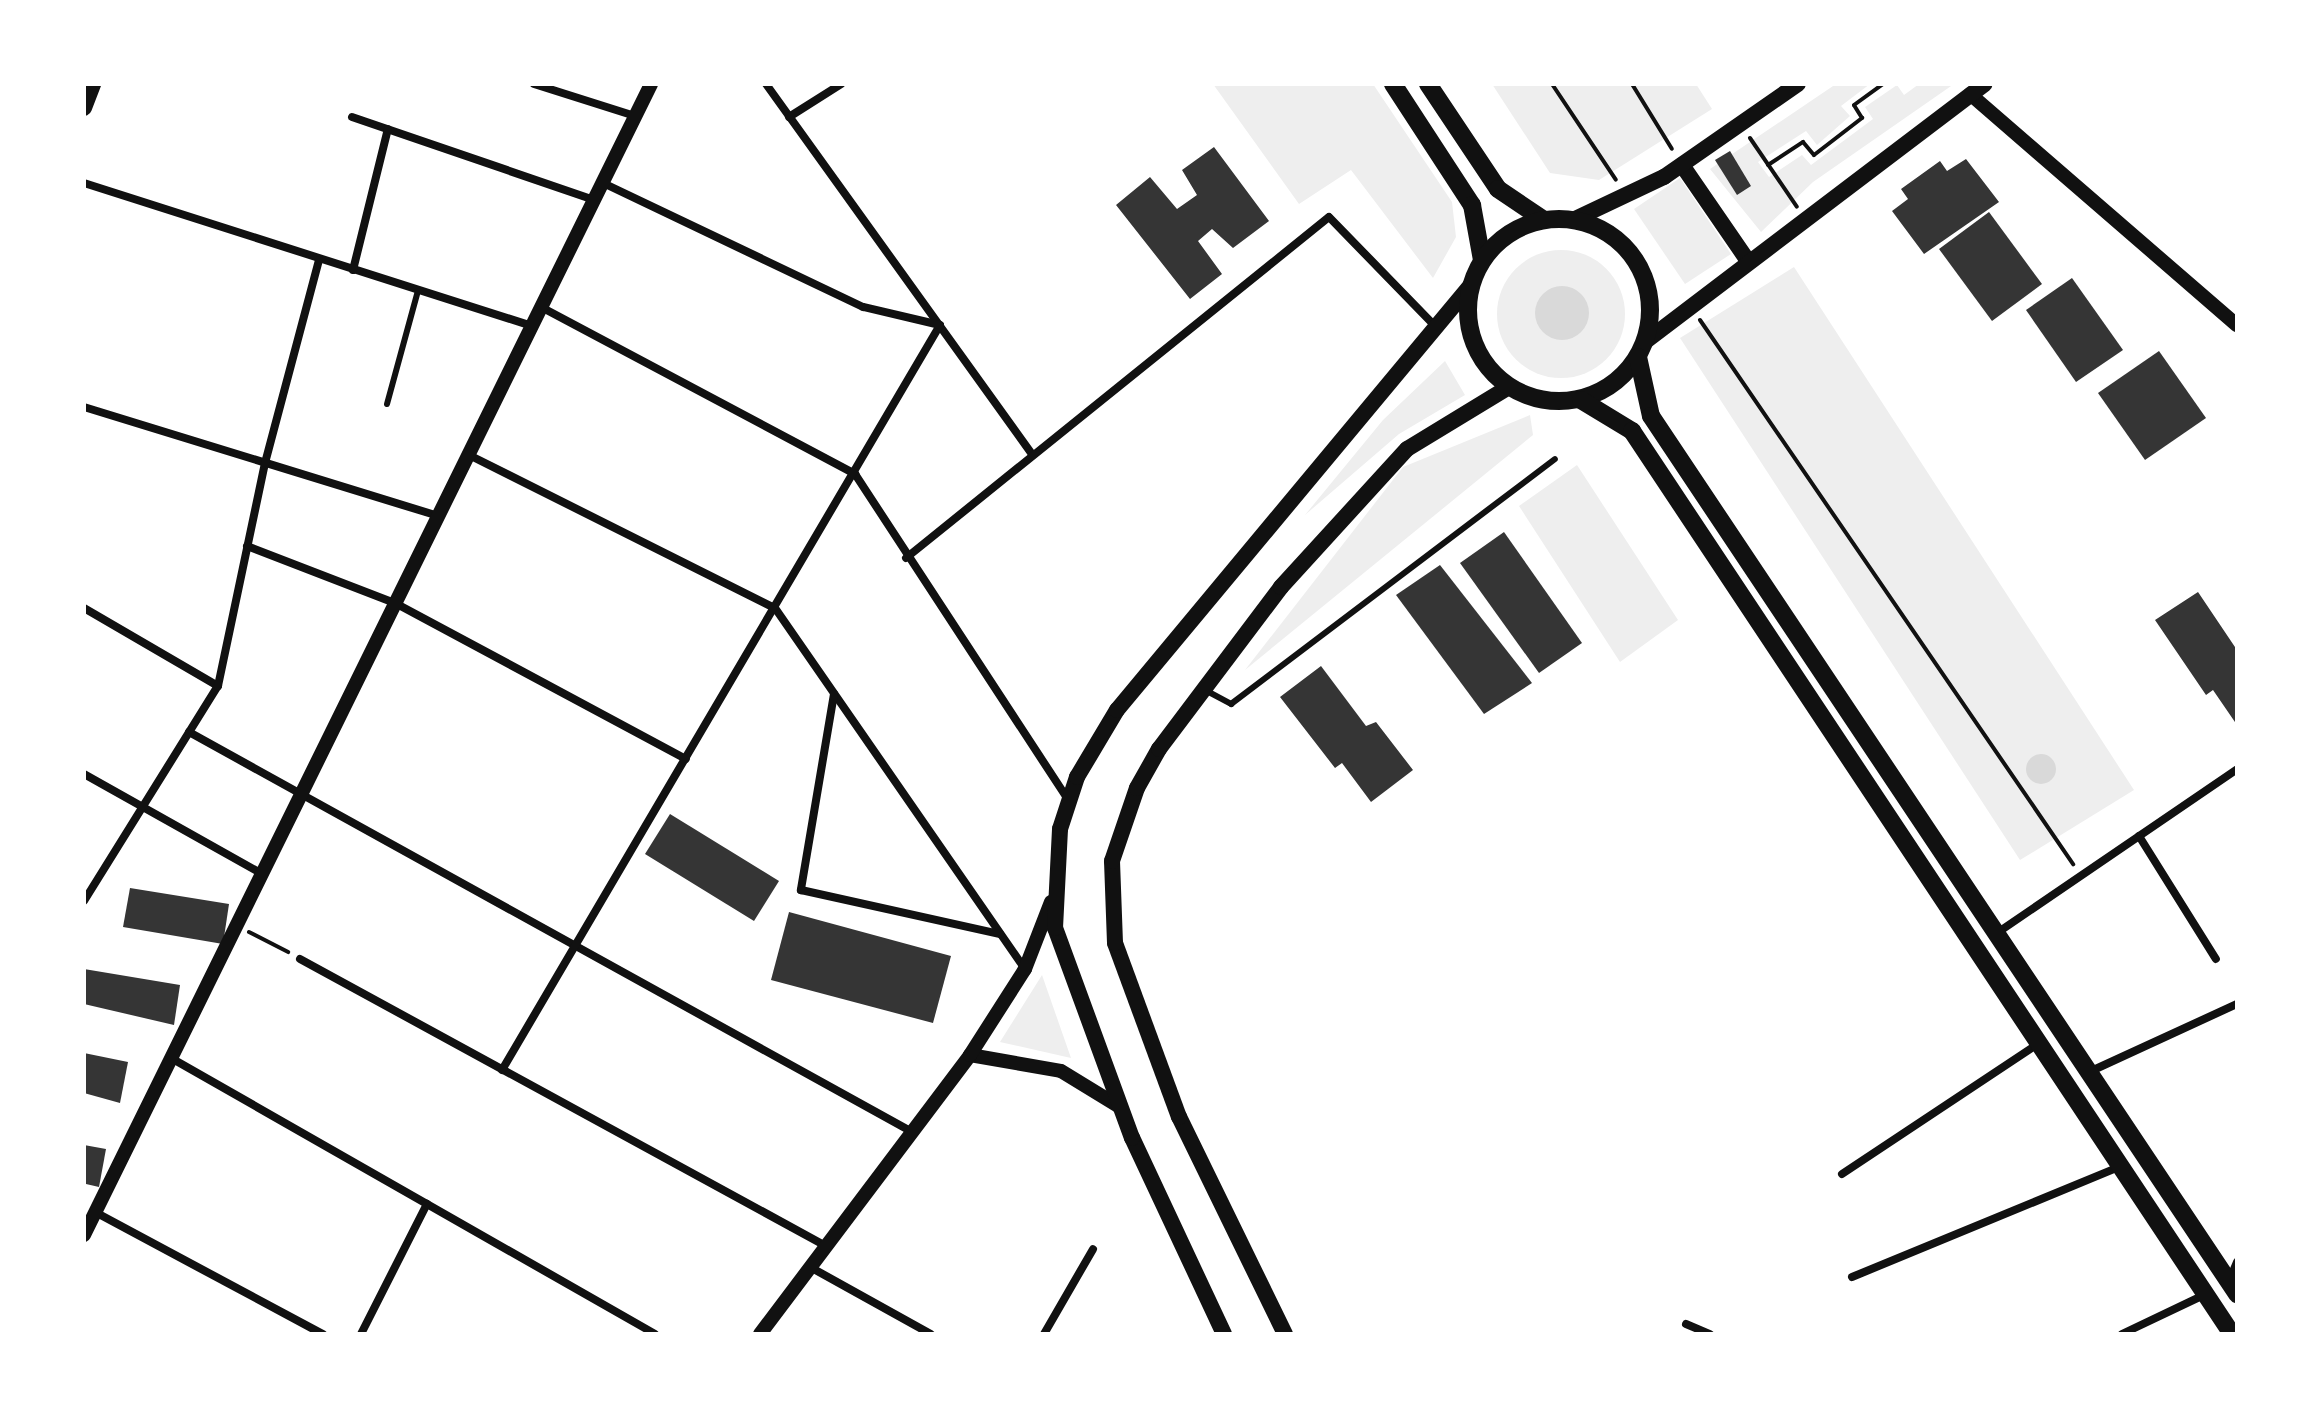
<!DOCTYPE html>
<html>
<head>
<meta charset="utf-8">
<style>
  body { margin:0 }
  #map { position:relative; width:2321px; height:1418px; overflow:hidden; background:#fff; font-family:"Exo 2",sans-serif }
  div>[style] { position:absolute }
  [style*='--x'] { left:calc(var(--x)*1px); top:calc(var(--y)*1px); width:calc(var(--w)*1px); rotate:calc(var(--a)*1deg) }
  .green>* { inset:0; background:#eee }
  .round { border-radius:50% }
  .water>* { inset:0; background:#d9d9d9 }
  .building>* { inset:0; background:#353535 }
  .path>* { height:4px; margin:-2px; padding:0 2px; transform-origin:2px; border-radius:2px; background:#111 }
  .service>* { height:6px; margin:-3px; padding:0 3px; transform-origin:3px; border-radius:3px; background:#111 }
  .minor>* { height:8px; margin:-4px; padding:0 4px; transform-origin:4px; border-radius:4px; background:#111 }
  .tertiary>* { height:14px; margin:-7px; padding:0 7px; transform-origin:7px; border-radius:7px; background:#111 }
  .secondary>* { height:16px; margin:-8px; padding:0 8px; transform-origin:8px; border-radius:8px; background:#111 }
  .primary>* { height:18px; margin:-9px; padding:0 9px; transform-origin:9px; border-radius:9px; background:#111 }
  .primary>.ring { margin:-9px; padding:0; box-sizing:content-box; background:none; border:18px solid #111; border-radius:50% }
  span { translate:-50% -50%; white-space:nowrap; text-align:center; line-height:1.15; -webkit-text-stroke:6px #fff; paint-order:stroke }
  .frame { position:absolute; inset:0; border:86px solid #fff; pointer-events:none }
</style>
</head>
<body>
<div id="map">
  <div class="green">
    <i style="clip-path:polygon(1213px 84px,1373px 84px,1452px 202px,1456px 237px,1433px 278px,1351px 170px,1299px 204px)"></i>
    <i style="clip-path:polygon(1492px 84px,1696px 84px,1712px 109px,1599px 180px,1550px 173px)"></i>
    <i style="clip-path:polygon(1836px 84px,1870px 84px,1841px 106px,1850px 116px,1817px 145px,1806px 131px,1758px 162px,1769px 177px,1802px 155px,1811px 165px,1873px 119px,1865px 107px,1897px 85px,1904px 95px,1919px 84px,1954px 84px,1813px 182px,1761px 232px,1710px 169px)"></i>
    <i style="clip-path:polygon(1680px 178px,1731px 254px,1685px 284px,1634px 209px)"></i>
    <i class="round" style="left:1497px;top:250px;width:128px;height:128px"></i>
    <i style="clip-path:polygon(1794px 267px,2134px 790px,2020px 860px,1680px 338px)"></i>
    <i style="clip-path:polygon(1445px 361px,1465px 395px,1399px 434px,1305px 515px,1383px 420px)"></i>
    <i style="clip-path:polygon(1530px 415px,1533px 435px,1245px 670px,1403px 467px)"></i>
    <i style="clip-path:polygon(1577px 465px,1678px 620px,1620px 662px,1519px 506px)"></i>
    <i style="clip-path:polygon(1042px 975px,1071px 1058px,1000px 1042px)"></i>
  </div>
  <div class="water">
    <i class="round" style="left:1535px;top:286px;width:54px;height:54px"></i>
    <i class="round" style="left:2026px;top:754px;width:30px;height:30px"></i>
  </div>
  <div class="building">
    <i style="clip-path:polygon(1214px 147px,1269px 221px,1233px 248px,1212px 229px,1198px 241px,1222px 274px,1190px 299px,1116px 205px,1150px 177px,1177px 209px,1197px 195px,1182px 170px)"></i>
    <i style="clip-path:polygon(1730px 151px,1751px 186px,1737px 195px,1715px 160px)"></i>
    <i style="clip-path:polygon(1966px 159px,1999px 202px,1924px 254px,1892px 211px,1908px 199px,1901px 189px,1940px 161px,1947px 171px)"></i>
    <i style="clip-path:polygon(1989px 212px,2042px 284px,1992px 321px,1939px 249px)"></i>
    <i style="clip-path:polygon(2072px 278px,2123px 350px,2076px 382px,2026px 310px)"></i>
    <i style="clip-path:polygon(2159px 351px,2206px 418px,2145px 460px,2098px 393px)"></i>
    <i style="clip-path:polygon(1504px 532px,1582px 643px,1539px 673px,1460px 563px)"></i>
    <i style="clip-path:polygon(1440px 565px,1532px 683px,1484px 714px,1396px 595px)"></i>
    <i style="clip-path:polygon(2198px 592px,2237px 650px,2237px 725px,2213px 690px,2206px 695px,2155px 620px)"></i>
    <i style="clip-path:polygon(1321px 666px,1366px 726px,1376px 722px,1413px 770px,1371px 802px,1342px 763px,1335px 768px,1280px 697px)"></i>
    <i style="clip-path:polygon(670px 814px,779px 881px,754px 921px,645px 854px)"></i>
    <i style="clip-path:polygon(130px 888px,229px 904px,223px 944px,123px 927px)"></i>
    <i style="clip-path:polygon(789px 912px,951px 956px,933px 1023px,771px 980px)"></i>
    <i style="clip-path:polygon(84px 969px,180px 985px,174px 1025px,84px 1004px)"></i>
    <i style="clip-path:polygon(84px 1053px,128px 1062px,120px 1103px,84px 1093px)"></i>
    <i style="clip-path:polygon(84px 1145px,106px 1149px,99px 1187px,86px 1184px)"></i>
  </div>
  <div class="path">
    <i style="--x:1552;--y:84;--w:115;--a:56.3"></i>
    <i style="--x:1632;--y:84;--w:76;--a:58.4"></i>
    <i style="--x:1750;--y:138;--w:83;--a:55.7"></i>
    <i style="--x:1768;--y:165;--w:42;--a:-33.3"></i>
    <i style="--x:1803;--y:142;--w:17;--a:50"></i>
    <i style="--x:1814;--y:155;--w:61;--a:-37.6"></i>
    <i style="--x:1862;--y:118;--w:15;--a:-122"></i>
    <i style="--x:1854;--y:105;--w:36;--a:-36"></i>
    <i style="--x:1700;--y:320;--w:660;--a:55.56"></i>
    <i style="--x:249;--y:932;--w:44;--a:27.1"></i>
  </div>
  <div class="service">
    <i style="--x:387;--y:404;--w:117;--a:-74.7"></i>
    <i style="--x:1205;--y:690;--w:30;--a:28"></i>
    <i style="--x:1231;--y:704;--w:406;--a:-37.1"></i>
  </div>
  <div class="minor">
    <i style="--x:534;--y:84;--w:106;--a:17.6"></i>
    <i style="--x:766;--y:84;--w:457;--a:54.3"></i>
    <i style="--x:352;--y:117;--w:256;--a:18.9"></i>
    <i style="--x:789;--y:117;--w:62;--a:-32.4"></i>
    <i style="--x:84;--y:183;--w:470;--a:17.7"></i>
    <i style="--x:353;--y:270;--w:145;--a:-76.1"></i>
    <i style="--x:541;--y:307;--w:356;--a:28"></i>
    <i style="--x:855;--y:474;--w:391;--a:56.8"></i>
    <i style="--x:84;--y:407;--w:370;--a:17.1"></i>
    <i style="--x:469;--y:455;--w:342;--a:26.6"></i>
    <i style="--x:775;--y:608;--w:439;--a:55.3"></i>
    <i style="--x:247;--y:546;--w:159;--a:21.1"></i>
    <i style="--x:395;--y:603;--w:330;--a:28.2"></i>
    <i style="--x:906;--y:558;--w:543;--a:-38.87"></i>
    <i style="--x:1329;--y:217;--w:152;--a:45.8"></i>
    <i style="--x:84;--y:608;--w:155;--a:30.2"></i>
    <i style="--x:834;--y:694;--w:199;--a:99.6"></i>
    <i style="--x:801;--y:890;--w:204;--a:12.5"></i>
    <i style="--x:189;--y:732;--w:826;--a:28.95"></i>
    <i style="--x:84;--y:774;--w:204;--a:29.3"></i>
    <i style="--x:2139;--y:836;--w:145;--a:58"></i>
    <i style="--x:84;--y:901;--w:253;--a:-58.1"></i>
    <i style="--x:218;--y:686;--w:228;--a:-78.1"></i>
    <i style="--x:265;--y:463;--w:210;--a:-75.1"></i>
    <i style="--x:1997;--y:933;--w:291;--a:-34.3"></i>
    <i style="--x:300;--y:959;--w:599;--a:28.62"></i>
    <i style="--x:171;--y:1058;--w:557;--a:29.69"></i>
    <i style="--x:502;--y:1070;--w:864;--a:-59.55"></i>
    <i style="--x:940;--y:325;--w:79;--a:-166.8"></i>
    <i style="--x:863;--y:307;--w:288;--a:-154.5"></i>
    <i style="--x:2089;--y:1072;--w:163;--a:-24.7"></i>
    <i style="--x:1842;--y:1174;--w:235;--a:-33.6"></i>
    <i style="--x:95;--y:1212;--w:259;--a:28.2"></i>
    <i style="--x:810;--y:1267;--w:138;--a:29"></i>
    <i style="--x:1852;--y:1277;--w:289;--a:-22.4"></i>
    <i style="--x:2229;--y:1281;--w:21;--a:-67"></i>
    <i style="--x:1686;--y:1324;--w:26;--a:23"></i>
    <i style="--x:361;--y:1334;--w:146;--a:-63.1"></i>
    <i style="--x:1044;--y:1334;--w:98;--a:-60"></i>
    <i style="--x:2122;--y:1334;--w:91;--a:-25.4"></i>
  </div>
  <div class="tertiary">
    <i style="--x:1970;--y:94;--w:353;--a:40.9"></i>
    <i style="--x:970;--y:1055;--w:92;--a:10"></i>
    <i style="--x:1061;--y:1071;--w:69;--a:31.4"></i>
    <i style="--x:84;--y:1235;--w:1283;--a:-63.77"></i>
    <i style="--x:760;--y:1334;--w:349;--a:-53"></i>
    <i style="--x:970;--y:1055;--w:102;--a:-57.4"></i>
    <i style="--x:1025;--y:969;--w:72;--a:-68.8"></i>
  </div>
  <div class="secondary">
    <i style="--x:84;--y:108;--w:26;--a:-69"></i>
    <i style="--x:1682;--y:165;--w:116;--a:55.5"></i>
    <i style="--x:1573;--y:220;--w:101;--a:-25.3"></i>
    <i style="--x:1664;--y:177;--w:163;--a:-34.8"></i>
    <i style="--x:1646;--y:341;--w:425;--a:-37.2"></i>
    <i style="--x:1224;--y:1334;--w:217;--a:-115.1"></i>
    <i style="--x:1132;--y:1138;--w:224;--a:-110.1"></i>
    <i style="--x:1055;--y:928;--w:99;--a:-87.1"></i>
    <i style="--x:1060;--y:829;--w:55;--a:-71.9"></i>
    <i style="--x:1077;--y:777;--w:78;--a:-59.2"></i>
    <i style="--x:1117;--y:710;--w:552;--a:-50.22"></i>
    <i style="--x:1285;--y:1334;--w:242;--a:-116"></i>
    <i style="--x:1179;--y:1117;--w:185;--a:-110.2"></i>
    <i style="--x:1115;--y:943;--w:82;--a:-92.1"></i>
    <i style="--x:1112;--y:861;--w:77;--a:-71.1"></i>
    <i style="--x:1137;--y:788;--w:45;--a:-60.6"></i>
    <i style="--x:1159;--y:749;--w:203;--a:-53"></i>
    <i style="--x:1281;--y:587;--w:187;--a:-47.6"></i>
    <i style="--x:1407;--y:449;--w:119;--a:-31.3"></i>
  </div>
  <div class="primary">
    <i style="--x:1393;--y:84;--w:145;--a:56.9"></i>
    <i style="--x:1472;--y:205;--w:56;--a:79.7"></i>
    <i style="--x:1428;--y:84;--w:126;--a:56.3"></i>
    <i style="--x:1498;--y:189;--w:55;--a:34"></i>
    <i class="ring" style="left:1468px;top:219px;width:164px;height:164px"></i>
    <i style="--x:1638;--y:357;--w:60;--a:77.6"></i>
    <i style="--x:1651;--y:416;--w:1056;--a:56.28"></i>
    <i style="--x:1581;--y:400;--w:60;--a:31.3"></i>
    <i style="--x:1632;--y:431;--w:1084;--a:56.4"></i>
  </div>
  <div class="frame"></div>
</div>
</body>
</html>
